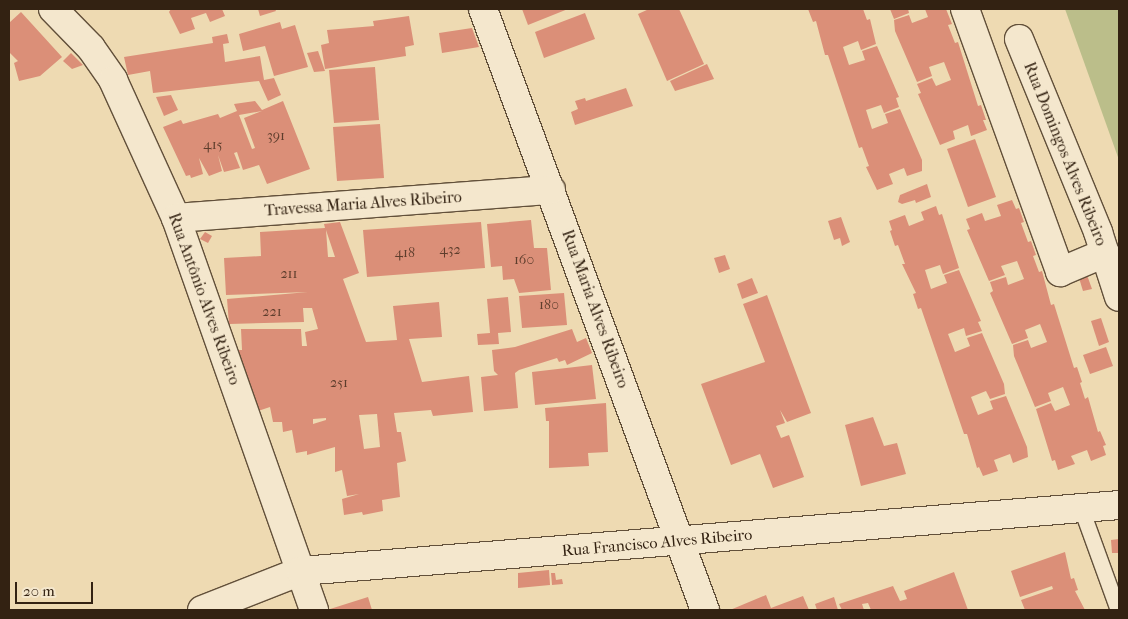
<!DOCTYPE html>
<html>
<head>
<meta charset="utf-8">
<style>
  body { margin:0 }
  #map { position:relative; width:1128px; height:619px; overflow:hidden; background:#eedab2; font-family:"IM FELL French Canon",serif }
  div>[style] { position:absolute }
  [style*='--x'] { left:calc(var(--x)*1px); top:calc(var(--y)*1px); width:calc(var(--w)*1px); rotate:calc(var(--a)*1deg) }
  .green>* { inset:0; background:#bbbe8a }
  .building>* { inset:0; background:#db8f78 }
  .roads { filter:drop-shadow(1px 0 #62503a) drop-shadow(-1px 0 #62503a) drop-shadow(0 1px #62503a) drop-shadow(0 -1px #62503a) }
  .service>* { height:15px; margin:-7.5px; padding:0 7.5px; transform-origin:7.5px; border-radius:7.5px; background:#f4e7cd }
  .minor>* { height:28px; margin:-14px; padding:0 14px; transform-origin:14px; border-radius:14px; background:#f4e7cd }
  span { translate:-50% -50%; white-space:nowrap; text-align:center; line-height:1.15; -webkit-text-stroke:5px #f4e7cd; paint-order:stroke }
  .number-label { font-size:14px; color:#5d3d2c }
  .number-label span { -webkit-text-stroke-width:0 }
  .street-label { font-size:16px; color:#332212 }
  .frame { position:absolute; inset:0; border:10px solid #332212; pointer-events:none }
  .scale { position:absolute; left:15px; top:582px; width:78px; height:22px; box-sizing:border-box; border:2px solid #332212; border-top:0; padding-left:6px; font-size:15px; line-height:18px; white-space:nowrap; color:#332212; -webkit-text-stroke:4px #f4e7cd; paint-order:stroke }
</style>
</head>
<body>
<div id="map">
  <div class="green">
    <i style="clip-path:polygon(1065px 9px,1119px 9px,1119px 160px)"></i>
  </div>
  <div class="building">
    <i style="clip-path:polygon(171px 9px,222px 9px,225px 16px,210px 22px,206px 13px,191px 18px,195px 29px,180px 34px,169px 12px)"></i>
    <i style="clip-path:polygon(258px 9px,275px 9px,276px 11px,260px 16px)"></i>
    <i style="clip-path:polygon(522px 9px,568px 9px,528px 25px)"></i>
    <i style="clip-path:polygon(649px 9px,679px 9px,704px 64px,667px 81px,638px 14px)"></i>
    <i style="clip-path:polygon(808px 9px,863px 9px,867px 20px,870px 19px,876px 44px,861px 50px,858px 41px,843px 47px,849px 65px,865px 60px,862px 51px,877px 46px,899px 97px,896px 98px,899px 107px,884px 113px,881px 105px,866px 110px,872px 129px,888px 123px,885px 114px,900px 109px,922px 160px,922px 171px,907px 176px,904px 168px,889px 174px,893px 184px,877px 190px,866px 167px,869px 166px,862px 147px,859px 148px,828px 55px,825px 55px,816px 21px,813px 22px)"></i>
    <i style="clip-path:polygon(890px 9px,908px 9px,909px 13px,894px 19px)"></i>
    <i style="clip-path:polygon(925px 9px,946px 9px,952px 24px,948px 25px,955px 43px,958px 42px,978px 106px,981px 105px,986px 120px,983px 120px,987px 130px,971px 136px,968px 125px,953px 131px,955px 139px,940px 145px,918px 94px,921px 93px,917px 84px,932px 78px,936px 86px,951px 80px,944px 62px,929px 67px,932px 76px,917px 82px,895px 31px,894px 20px,909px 15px,912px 23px,928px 17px)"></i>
    <i style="clip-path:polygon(21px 12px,62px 57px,40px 76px,19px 81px,14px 63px,18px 61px,9px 52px,9px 23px)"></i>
    <i style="clip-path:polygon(585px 13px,595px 39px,544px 58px,535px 32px)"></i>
    <i style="clip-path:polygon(409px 16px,414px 45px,405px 47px,406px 56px,325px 69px,321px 45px,329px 43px,327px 30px,374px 26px,373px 21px)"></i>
    <i style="clip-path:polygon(280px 22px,282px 29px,295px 25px,308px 67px,274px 76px,265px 46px,243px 51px,239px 34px)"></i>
    <i style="clip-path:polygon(472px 28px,479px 47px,442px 53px,439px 33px)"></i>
    <i style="clip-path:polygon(227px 34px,229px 43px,223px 44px,225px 62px,260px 56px,264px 80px,274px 78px,281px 95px,268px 101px,259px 81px,153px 93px,150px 71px,128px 75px,124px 57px,213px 43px,212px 37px)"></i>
    <i style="clip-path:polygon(318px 51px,325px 71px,314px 72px,307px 53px)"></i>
    <i style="clip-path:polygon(71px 53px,83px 65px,72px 69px,63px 61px)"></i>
    <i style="clip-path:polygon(707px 64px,714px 79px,675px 91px,670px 81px)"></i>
    <i style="clip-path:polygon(375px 67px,379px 120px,334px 123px,329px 70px)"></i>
    <i style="clip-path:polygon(626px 88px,633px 106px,575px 125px,571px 112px,578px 109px,575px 101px,585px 98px,586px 101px)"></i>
    <i style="clip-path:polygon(171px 95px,178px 110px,164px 116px,156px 97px)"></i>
    <i style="clip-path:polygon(evenodd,255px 101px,262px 110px,283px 101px,310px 169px,267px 184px,259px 165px,243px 170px,237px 152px,234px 153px,240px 168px,224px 172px,218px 155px,222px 171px,209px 176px,199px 158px,203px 174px,191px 178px,190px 175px,186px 176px,163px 127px,181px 120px,183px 124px,218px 114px,220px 118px,237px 111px,234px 104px,255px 101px,262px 111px,244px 118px,255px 148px,252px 149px,239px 115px,262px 111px)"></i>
    <i style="clip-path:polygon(380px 124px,384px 178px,337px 181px,333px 127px)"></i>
    <i style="clip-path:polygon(975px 139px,996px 197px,968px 207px,947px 149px)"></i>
    <i style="clip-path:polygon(927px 184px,931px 197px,916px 203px,915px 200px,902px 204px,898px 202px,900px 195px)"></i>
    <i style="clip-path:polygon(1012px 200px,1016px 209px,1019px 208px,1024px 222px,1021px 223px,1028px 242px,1031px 241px,1036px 255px,1033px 256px,1039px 272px,1042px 271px,1051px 305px,1054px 304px,1074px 368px,1077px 367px,1082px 382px,1080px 383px,1085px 399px,1088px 397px,1098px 432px,1100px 431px,1106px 445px,1103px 446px,1106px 455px,1091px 461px,1087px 450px,1071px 456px,1075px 464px,1058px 470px,1055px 460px,1052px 461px,1036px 409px,1051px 403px,1055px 411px,1070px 405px,1063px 387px,1048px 393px,1051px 401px,1035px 407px,1014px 356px,1013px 345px,1028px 340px,1031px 348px,1047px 342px,1040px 324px,1025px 330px,1028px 338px,1012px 344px,990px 293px,993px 291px,990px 282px,1006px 277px,1008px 285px,1024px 279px,1017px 261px,1001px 266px,1005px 275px,989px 281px,967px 230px,970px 229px,966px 219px,982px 213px,985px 221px,1001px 216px,997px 205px)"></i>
    <i style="clip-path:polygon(936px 206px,939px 215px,942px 214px,959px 268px,943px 274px,940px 265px,925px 270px,931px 289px,947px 283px,944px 275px,959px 270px,981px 321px,978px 322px,982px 331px,966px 336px,964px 328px,948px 334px,955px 352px,970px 346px,967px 338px,982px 333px,1004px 384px,1005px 394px,990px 399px,986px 391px,971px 397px,978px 415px,993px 409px,990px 401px,1006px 396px,1027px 447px,1028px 457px,1013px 463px,1010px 454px,994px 460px,998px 471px,983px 476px,979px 467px,977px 468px,967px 434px,964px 434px,921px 308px,918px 309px,913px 294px,916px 293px,902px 264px,905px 264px,898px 245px,895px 246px,890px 231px,892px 230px,889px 221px,905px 215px,909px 226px,924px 220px,921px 212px)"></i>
    <i style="clip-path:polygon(841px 217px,850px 242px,842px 246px,840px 238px,834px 240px,828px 221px)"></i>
    <i style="clip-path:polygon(531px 220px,534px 248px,547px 248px,551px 290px,519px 293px,514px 279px,503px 280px,502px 266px,491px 267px,487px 224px)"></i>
    <i style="clip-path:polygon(evenodd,340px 222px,359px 273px,343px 279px,366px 342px,397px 340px,393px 306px,439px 302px,442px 337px,409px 339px,422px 382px,469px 376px,473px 412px,433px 416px,431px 410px,394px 413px,397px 432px,401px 432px,406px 461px,397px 463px,400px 497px,382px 500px,383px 511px,363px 515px,362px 512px,344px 515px,342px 499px,359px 494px,347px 496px,342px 470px,335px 472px,335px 447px,307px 455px,307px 451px,296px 453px,292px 430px,283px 432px,282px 422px,273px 422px,270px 407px,258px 411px,238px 350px,242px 350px,241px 329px,301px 329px,302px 346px,307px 346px,305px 332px,318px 329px,312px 308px,303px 308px,304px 322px,229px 324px,227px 299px,308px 292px,226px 295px,224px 258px,261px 256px,260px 232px,325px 228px,324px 224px,340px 222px,326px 230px,335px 257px,328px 257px,326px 230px,340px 222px,377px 414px,380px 447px,364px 449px,359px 415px,377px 414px,340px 222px,326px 418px,326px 420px,313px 424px,313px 419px,326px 418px)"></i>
    <i style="clip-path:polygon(481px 222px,485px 268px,367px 277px,363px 230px)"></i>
    <i style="clip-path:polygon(205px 232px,212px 236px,208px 243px,200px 239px)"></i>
    <i style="clip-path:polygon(725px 255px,730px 269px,719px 273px,714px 258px)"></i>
    <i style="clip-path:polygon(1087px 275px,1092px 289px,1083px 291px,1079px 278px)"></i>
    <i style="clip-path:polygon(752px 278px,758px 293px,742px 299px,737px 284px)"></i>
    <i style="clip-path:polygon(564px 293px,567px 325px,522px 328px,519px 296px)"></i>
    <i style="clip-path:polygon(767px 295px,811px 413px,787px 422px,780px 410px,785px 423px,776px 426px,781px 438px,789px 435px,804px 477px,773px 488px,760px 454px,731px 465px,701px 384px,765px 362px,743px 304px)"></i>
    <i style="clip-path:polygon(508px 297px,511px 332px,498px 333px,499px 344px,478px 345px,477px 334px,490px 333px,487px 299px)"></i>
    <i style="clip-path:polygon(1101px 318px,1109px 342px,1099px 346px,1091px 321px)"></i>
    <i style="clip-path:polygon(572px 329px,577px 342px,586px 338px,592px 353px,567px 365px,565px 360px,559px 362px,557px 358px,519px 370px,515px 373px,518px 408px,484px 411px,481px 377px,498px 375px,494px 371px,492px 350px,515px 347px)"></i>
    <i style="clip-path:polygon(1106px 347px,1113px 366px,1090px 374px,1083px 355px)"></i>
    <i style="clip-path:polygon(592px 365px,596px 399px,535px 405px,532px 372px)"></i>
    <i style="clip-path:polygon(606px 403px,608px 452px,588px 453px,589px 466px,549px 468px,549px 421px,546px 421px,545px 408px)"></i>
    <i style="clip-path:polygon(873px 417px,884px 446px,897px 443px,906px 474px,861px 486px,845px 425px)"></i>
    <i style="clip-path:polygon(1119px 539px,1119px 553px,1112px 553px,1111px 540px)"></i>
    <i style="clip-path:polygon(1065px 552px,1071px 579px,1074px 578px,1078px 590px,1075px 591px,1085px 610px,1025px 610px,1021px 600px,1053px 589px,1052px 586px,1020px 597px,1011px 571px)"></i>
    <i style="clip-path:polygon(549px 570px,550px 585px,518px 588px,518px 573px)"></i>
    <i style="clip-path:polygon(954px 572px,968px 610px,871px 610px,868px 603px,862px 604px,864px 610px,842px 610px,839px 604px,893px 586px,900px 601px,907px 599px,904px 591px)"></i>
    <i style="clip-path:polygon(551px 573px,555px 573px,556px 580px,562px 579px,563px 584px,552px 585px)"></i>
    <i style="clip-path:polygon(766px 595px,771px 608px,803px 596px,809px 610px,730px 610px)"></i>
    <i style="clip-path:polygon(368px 597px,372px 610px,327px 610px)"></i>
    <i style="clip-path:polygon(834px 597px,838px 610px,817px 610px,815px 604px)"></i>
  </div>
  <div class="roads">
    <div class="service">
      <i style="--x:1081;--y:508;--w:109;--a:70.1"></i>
    </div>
    <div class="minor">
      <i style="--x:53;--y:9;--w:54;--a:45.7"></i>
      <i style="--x:91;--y:48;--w:39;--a:55"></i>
      <i style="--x:113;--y:80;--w:152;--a:65.5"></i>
      <i style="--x:176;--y:218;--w:416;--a:70.6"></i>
      <i style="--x:483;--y:9;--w:641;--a:69.73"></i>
      <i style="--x:965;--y:9;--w:280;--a:70.1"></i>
      <i style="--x:1060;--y:272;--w:49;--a:-22.9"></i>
      <i style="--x:1019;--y:39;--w:209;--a:67.7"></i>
      <i style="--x:1098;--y:232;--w:68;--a:72.1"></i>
      <i style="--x:176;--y:218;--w:376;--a:-4.3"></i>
      <i style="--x:202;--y:610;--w:106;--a:-21.5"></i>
      <i style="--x:301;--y:571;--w:821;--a:-4.61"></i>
    </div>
  </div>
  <div class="number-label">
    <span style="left:276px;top:136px">391</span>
    <span style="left:213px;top:145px">415</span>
    <span style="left:450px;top:250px">432</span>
    <span style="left:405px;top:253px">418</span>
    <span style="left:524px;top:260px">160</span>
    <span style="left:289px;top:274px">211</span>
    <span style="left:549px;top:305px">180</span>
    <span style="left:272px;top:312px">221</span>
    <span style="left:339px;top:383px">251</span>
  </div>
  <div class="street-label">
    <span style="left:1065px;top:154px;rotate:68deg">Rua Domingos Alves Ribeiro</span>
    <span style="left:363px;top:204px;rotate:-4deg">Travessa Maria Alves Ribeiro</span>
    <span style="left:204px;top:299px;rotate:70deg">Rua Antônio Alves Ribeiro</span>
    <span style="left:595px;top:309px;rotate:70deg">Rua Maria Alves Ribeiro</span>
    <span style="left:657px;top:543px;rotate:-5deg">Rua Francisco Alves Ribeiro</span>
  </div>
  <div class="frame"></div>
  <div class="scale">20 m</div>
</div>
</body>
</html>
